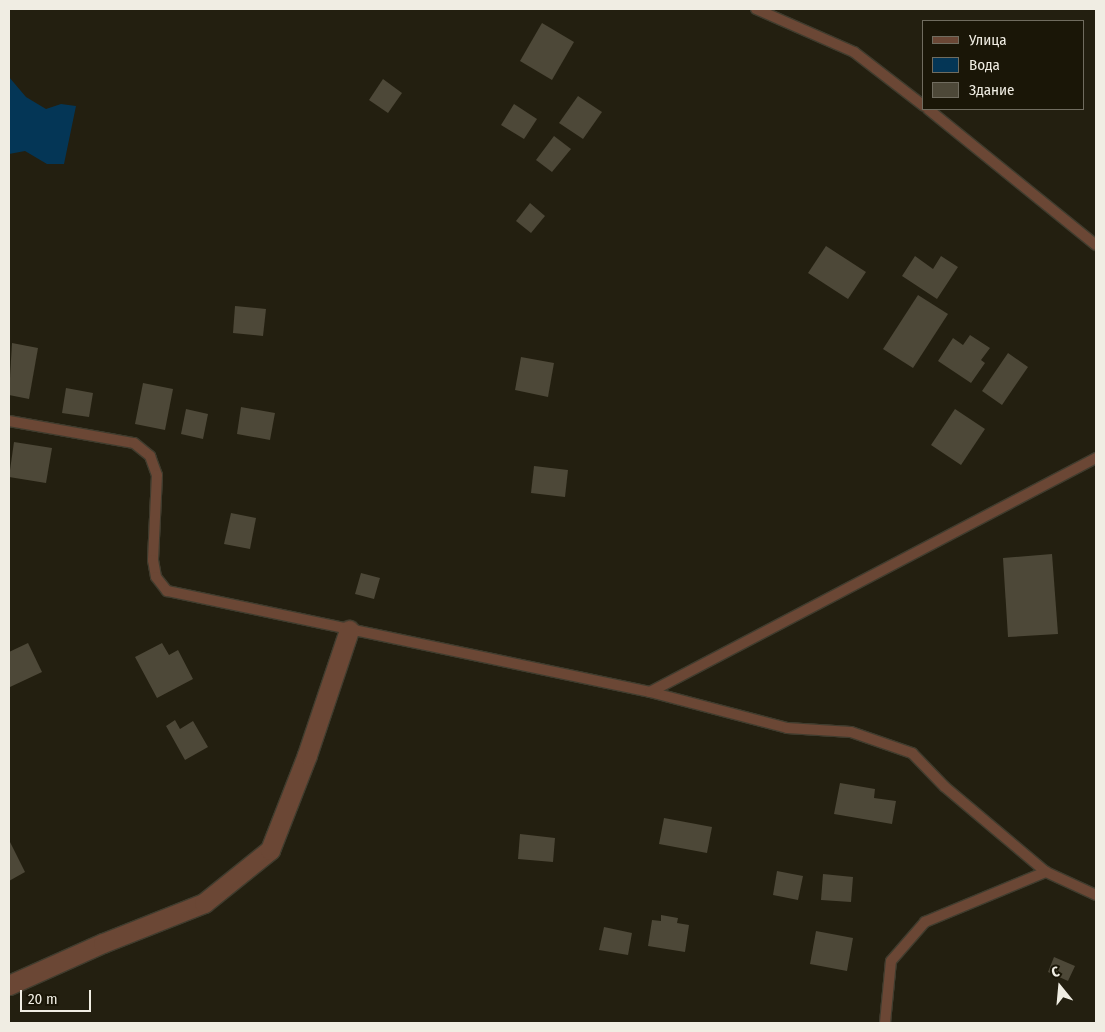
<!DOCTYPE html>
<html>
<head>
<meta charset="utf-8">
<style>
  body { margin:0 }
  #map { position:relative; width:1105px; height:1032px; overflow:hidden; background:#231f10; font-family:"Fira Sans Condensed",sans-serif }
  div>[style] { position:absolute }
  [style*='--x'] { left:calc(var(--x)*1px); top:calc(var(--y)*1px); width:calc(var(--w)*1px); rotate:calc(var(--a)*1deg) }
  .water>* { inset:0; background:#043656 }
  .building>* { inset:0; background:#4d4838 }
  .roads { filter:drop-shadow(1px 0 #403c2e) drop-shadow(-1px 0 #403c2e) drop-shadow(0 1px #403c2e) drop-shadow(0 -1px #403c2e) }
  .service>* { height:10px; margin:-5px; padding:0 5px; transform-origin:5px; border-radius:5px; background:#6b4735 }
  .minor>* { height:19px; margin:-9.5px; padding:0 9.5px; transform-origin:9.5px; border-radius:9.5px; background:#6b4735 }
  span { translate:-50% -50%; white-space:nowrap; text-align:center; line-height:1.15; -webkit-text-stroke:4px #1a1607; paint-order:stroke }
  .frame { position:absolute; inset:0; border:10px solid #f0ede3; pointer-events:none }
  .legend { position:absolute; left:922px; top:20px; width:162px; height:90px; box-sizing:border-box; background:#1a1607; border:1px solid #706c5f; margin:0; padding:6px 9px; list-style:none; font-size:15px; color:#f0ede3 }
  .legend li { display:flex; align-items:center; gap:10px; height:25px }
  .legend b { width:25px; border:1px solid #706c5f }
  .north { position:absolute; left:1035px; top:962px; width:50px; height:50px; -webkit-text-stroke:4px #1a1607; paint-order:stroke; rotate:343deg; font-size:14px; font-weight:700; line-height:20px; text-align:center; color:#f0ede3 }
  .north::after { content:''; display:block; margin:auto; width:18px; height:22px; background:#f0ede3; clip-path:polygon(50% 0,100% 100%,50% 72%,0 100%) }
  .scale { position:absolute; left:20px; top:990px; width:71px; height:22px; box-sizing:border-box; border:2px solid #f0ede3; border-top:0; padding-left:6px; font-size:15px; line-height:18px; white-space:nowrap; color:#f0ede3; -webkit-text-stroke:4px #1a1607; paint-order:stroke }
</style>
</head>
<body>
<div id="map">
  <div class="water">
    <i style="clip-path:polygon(9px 77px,26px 97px,46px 109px,61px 104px,76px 106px,64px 164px,47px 164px,25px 151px,9px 154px)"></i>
  </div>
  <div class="building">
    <i style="clip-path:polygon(542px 23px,574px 42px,552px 80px,520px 61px)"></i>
    <i style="clip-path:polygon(383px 79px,402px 93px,388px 113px,369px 100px)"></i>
    <i style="clip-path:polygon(578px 96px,602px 112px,583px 139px,559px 123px)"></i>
    <i style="clip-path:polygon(514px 104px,537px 119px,524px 139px,501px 125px)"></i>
    <i style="clip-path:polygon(554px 136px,571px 149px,552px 172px,536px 160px)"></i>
    <i style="clip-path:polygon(530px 203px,545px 216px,531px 233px,516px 221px)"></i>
    <i style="clip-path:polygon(826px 246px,866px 272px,848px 299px,808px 273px)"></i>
    <i style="clip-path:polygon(915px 256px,933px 269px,941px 256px,958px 267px,937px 299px,902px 276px)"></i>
    <i style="clip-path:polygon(918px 295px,948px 314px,913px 368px,883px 349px)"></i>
    <i style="clip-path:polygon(235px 306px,266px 309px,263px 336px,233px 333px)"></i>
    <i style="clip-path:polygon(970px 335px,990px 348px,981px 360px,985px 363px,971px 383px,938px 361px,953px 338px,963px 345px)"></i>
    <i style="clip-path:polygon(12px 343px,38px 348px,29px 399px,9px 395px)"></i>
    <i style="clip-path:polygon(1008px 353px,1028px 367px,1002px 405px,982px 391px)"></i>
    <i style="clip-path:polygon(521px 357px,554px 363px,548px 397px,515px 390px)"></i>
    <i style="clip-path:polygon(143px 383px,173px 389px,165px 430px,135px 424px)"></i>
    <i style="clip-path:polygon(66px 388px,93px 393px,89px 417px,62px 413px)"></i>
    <i style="clip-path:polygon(241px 407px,275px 413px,270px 440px,237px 434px)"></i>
    <i style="clip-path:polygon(186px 409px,208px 414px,203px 439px,181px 434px)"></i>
    <i style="clip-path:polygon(955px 409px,985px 429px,961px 465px,931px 445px)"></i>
    <i style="clip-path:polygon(14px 442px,52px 448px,46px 483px,9px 477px)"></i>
    <i style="clip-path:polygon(534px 466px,568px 470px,565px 497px,531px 493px)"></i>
    <i style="clip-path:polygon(231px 513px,256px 518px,250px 549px,224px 544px)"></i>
    <i style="clip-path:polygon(1052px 554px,1058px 634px,1008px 637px,1003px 558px)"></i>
    <i style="clip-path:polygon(361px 573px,380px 578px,374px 599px,355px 594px)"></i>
    <i style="clip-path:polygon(28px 643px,42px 672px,10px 687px,9px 652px)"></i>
    <i style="clip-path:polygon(162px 643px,169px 655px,178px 650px,193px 679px,157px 698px,135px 657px)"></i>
    <i style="clip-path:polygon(175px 720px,180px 729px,193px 721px,208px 747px,185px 760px,166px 726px)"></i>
    <i style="clip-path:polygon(840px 783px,875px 789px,874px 798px,896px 801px,892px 824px,834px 814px)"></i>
    <i style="clip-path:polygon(664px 818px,712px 827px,707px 853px,659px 844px)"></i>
    <i style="clip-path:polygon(520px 834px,555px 838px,553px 862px,518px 859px)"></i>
    <i style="clip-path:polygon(9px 840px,25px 872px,9px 881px)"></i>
    <i style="clip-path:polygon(777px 871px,803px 876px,798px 900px,773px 895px)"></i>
    <i style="clip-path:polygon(823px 874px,853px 877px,851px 902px,821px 900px)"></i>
    <i style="clip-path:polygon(661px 915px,678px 918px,677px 923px,689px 925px,685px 952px,648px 946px,652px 920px,661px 921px)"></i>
    <i style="clip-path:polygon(604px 927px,632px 933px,628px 955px,599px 950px)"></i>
    <i style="clip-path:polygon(816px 931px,853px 938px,847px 971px,810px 964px)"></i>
    <i style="clip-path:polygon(1054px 957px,1075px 966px,1068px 981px,1048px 972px)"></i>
  </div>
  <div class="roads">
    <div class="service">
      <i style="--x:756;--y:9;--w:107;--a:23.7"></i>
      <i style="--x:854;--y:52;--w:88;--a:37.6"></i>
      <i style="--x:928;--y:109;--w:216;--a:39"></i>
      <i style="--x:9;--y:421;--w:127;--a:10"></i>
      <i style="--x:134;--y:443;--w:21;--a:39"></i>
      <i style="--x:150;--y:456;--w:20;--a:70"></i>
      <i style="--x:157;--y:475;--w:85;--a:92.7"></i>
      <i style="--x:153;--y:560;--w:17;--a:80"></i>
      <i style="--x:156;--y:577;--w:18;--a:52"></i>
      <i style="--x:167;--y:591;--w:493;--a:11.8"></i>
      <i style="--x:650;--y:692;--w:142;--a:14.7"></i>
      <i style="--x:787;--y:728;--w:64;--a:3.6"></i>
      <i style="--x:851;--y:732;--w:65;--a:19"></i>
      <i style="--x:912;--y:753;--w:47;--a:45.9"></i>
      <i style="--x:945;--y:787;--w:132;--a:40.1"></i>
      <i style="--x:1046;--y:872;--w:55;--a:24.7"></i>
      <i style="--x:650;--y:692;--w:504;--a:-27.68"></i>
      <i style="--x:885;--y:1023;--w:62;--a:-84.5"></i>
      <i style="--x:891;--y:961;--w:52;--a:-48.9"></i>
      <i style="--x:925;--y:922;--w:131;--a:-22.5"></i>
    </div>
    <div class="minor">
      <i style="--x:9;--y:985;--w:103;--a:-24.1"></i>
      <i style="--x:103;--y:943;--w:109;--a:-21.6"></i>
      <i style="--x:204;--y:903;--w:85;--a:-38.8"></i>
      <i style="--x:270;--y:850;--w:102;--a:-68.7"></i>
      <i style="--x:307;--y:755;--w:132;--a:-71.4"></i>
    </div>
  </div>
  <div class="frame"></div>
  <ul class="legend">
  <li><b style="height:6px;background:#6b4735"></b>Улица</li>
  <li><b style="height:14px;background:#043656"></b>Вода</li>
  <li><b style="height:14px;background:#4d4838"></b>Здание</li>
  </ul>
  <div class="north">С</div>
  <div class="scale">20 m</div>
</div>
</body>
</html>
